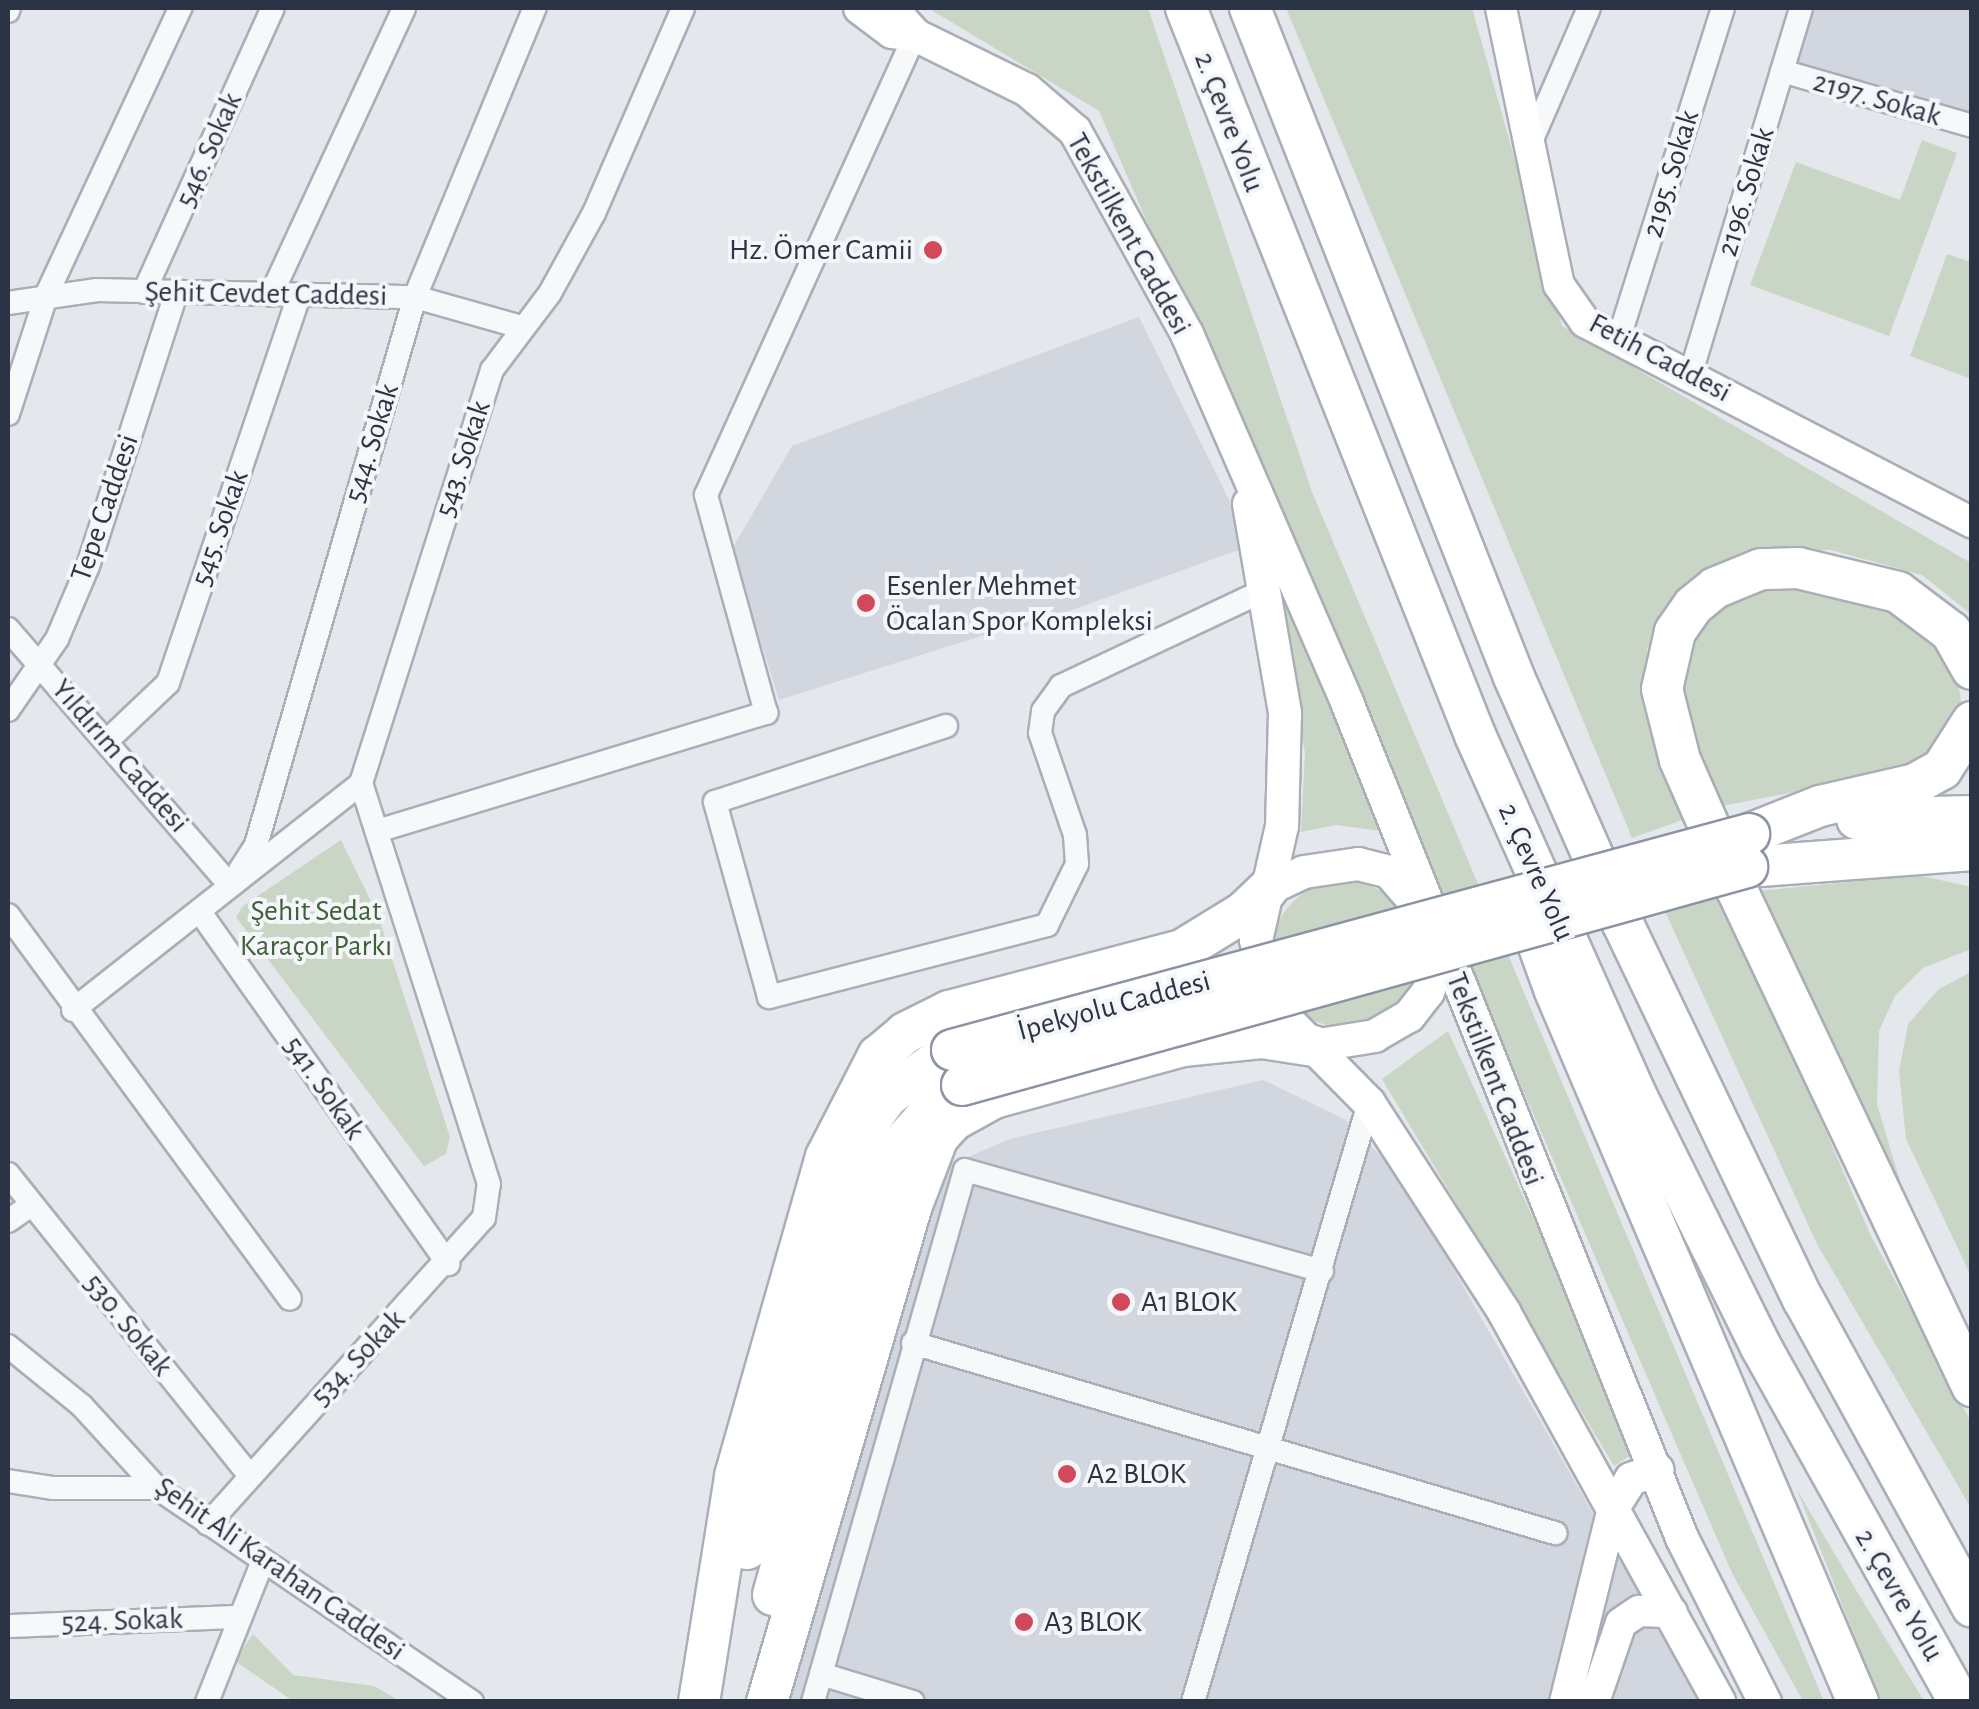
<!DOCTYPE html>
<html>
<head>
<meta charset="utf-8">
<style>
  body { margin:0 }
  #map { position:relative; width:1979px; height:1709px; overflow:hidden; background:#e4e7ec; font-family:"Alegreya Sans",sans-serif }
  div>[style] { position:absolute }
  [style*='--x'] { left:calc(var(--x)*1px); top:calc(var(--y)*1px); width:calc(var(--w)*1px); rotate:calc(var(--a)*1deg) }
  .built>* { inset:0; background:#d2d6de }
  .green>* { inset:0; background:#c9d6c5 }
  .round { border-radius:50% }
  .roads { filter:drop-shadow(2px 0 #a9aeb7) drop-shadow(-2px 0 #a9aeb7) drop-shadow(0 2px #a9aeb7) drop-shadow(0 -2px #a9aeb7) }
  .street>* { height:22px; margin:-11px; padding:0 11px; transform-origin:11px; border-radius:11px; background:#f7f8fa }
  .secondary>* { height:30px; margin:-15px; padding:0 15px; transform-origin:15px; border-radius:15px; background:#fff }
  .primary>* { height:32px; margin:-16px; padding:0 16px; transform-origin:16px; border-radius:16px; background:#fff }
  .highway>* { height:40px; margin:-20px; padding:0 20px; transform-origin:20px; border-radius:20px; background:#fff }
  .bridges { filter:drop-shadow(2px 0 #8b94a3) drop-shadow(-2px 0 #8b94a3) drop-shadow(0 2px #8b94a3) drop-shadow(0 -2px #8b94a3) }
  .highway-bridge>* { height:40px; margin:-20px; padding:0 20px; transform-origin:20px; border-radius:20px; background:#fff }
  .dots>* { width:28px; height:28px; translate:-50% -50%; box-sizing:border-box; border:5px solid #f4f6f9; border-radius:50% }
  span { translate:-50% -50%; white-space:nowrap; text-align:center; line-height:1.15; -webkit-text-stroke:8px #f4f6f9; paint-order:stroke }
  .street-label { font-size:30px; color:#2b3445 }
  .poi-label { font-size:30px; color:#2b3445 }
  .right { translate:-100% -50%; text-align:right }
  .left { translate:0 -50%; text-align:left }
  .park-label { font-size:30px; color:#3f6138 }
  .frame { position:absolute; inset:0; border:10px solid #2b3445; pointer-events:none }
</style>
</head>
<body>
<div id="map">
  <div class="built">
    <i style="clip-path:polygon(1815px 8px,1971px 8px,1971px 118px,1797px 66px)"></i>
    <i style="clip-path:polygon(1139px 317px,1235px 512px,1244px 548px,1014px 631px,1000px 630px,779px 700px,732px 549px,792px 446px)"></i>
    <i style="clip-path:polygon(1263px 1080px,1344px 1119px,1399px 1174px,1700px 1701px,789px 1702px,947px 1166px,1010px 1139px)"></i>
  </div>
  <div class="green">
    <i style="clip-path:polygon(928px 8px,1148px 8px,1312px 492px,1824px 1701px,1803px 1701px,1732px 1573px,1099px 111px)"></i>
    <i style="clip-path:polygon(1286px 8px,1472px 8px,1562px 326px,1971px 563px,1971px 614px,1922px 575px,1831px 550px,1764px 550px,1687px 581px,1647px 649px,1646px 695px,1688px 818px,1632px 838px)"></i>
    <i style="clip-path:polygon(1922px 140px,1957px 153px,1889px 336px,1750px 285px,1796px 162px,1900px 200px)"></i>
    <i style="clip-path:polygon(1947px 254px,1971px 262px,1971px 379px,1910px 356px)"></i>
    <i style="clip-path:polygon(1281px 578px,1382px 831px,1336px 825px,1301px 832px,1305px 754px)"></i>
    <i style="clip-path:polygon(1782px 581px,1870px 594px,1927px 626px,1957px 673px,1961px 701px,1948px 738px,1914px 769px,1722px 806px,1687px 726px,1680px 689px,1695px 631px,1745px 591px)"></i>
    <i style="clip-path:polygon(341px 840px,378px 916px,450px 1137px,446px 1154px,424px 1166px,236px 917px,243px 906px)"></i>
    <i style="clip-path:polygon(1918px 875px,1971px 887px,1971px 949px,1923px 968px,1895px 996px,1879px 1031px,1877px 1104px,1903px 1191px,1759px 891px)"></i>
    <i class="round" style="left:1271px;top:881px;width:146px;height:146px"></i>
    <i style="clip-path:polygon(1721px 888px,1870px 1234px,1971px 1422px,1971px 1508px,1817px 1244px,1663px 907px)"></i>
    <i style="clip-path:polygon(1971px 972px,1971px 1276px,1906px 1139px,1899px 1071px,1908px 1024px,1939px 989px)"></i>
    <i style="clip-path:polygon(1448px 1031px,1595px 1354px,1631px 1455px,1614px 1466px,1382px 1079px)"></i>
    <i style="clip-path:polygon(1797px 1490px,1859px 1595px,1924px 1701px,1880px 1701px)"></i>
    <i style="clip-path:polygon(253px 1634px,293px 1675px,374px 1686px,400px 1701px,293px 1701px,235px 1661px)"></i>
  </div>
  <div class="roads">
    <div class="street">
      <i style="--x:8;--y:11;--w:3;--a:-72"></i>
      <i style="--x:1782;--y:71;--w:198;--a:16.1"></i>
      <i style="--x:1529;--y:146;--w:150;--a:-66.5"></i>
      <i style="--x:144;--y:292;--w:312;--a:-65.6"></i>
      <i style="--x:271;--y:295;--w:316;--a:-65.1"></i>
      <i style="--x:8;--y:303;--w:90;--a:-8.3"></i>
      <i style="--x:97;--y:290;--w:318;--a:1.3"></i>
      <i style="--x:415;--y:297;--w:110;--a:15.8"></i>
      <i style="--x:1618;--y:341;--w:349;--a:-72.5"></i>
      <i style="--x:1690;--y:376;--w:384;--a:-73.2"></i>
      <i style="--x:8;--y:414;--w:124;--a:-72.1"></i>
      <i style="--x:46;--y:296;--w:318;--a:-65"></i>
      <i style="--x:8;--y:629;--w:339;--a:49.1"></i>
      <i style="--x:8;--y:710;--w:86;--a:-55.4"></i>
      <i style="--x:57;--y:639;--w:79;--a:-67"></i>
      <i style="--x:88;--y:566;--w:287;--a:-72.1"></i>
      <i style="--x:946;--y:726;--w:243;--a:161.8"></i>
      <i style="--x:715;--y:802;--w:202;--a:74.5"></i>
      <i style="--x:769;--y:997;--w:287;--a:-14.5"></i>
      <i style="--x:1047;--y:925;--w:68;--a:-63.8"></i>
      <i style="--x:1077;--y:864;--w:29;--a:-94"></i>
      <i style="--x:1075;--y:835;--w:108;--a:-108.9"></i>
      <i style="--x:1040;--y:733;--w:22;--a:-82"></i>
      <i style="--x:1043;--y:711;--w:31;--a:-54"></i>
      <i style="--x:1061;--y:686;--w:225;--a:-25.2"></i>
      <i style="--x:109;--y:739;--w:81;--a:-43.5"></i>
      <i style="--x:168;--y:683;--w:409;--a:-71.3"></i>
      <i style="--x:377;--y:831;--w:407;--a:-16.9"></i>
      <i style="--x:766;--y:713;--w:226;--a:-105.4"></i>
      <i style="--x:706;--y:495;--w:505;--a:-65.57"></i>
      <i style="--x:240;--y:870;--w:30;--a:-57"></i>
      <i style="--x:256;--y:845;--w:571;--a:-73.82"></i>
      <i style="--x:415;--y:297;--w:313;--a:-67.5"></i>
      <i style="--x:200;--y:912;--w:431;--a:54.8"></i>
      <i style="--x:8;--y:915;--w:476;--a:53.7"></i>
      <i style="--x:73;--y:1010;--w:367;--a:-38.2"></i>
      <i style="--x:361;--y:783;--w:433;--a:-72.4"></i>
      <i style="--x:492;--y:370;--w:96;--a:-53"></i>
      <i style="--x:550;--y:293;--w:91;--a:-61.2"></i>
      <i style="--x:594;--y:213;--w:223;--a:-66.5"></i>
      <i style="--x:8;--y:1174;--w:386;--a:51.3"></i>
      <i style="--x:8;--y:1221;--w:28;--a:-35"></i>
      <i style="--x:913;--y:1343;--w:670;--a:16.49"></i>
      <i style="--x:8;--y:1346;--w:95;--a:39"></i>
      <i style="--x:82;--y:1406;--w:111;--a:47.6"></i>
      <i style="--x:157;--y:1488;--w:381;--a:34.2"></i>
      <i style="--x:8;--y:1481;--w:46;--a:8.8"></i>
      <i style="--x:53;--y:1488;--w:104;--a:0"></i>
      <i style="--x:208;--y:1524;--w:412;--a:-48"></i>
      <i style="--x:484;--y:1218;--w:34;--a:-82"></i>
      <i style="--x:489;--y:1184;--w:421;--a:-107.7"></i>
      <i style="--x:8;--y:1626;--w:228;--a:-2.3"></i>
      <i style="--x:821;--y:1674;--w:96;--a:16.9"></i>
      <i style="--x:207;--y:1702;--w:149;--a:-68.4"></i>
      <i style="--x:813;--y:1702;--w:553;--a:-74.05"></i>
      <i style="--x:965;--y:1170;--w:371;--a:15.8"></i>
      <i style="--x:1193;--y:1702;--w:624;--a:-73.63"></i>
    </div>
    <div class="secondary">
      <i style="--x:1501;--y:8;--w:283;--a:78.2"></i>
      <i style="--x:1559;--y:285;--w:45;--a:54.9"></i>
      <i style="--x:1585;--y:322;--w:436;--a:27.4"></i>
      <i style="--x:1565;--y:1702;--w:200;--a:-76.1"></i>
      <i style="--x:1594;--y:1702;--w:83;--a:-71.1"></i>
      <i style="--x:1621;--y:1623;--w:22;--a:-34"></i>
      <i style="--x:1639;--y:1611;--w:33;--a:2"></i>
    </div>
    <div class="primary">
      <i style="--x:860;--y:8;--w:40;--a:37"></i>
      <i style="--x:892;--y:32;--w:19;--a:6"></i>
      <i style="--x:891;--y:8;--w:36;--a:48"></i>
      <i style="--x:915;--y:35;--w:125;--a:26.2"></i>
      <i style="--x:1027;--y:90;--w:63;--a:40.5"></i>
      <i style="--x:1075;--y:131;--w:232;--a:61.1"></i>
      <i style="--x:1187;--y:334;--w:404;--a:66.5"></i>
      <i style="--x:1348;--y:705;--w:897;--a:68.15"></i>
      <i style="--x:1682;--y:1538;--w:184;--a:63.2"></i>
      <i style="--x:1249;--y:504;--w:212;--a:80.2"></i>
      <i style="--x:1285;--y:713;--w:113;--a:91.5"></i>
      <i style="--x:1282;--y:826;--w:117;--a:102.8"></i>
      <i style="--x:1256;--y:940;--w:44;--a:76.9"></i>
      <i style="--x:1266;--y:983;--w:34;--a:64"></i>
      <i style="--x:1281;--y:1014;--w:125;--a:45.3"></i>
      <i style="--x:1369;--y:1103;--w:249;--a:57.1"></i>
      <i style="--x:1504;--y:1312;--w:445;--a:61.1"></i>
      <i style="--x:1268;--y:889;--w:40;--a:-25"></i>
      <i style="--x:1304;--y:872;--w:55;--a:-8.4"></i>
      <i style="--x:1358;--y:864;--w:32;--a:14"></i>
      <i style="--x:1389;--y:872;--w:69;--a:49.1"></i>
      <i style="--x:1434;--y:924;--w:41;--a:85.8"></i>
      <i style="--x:1437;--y:965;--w:28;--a:108"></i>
      <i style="--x:1428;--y:992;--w:31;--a:128"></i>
      <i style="--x:1409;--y:1016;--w:39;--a:150"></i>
      <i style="--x:1375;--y:1036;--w:63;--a:170.8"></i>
      <i style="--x:1613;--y:1508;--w:34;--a:-58"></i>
      <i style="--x:1631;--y:1479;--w:28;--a:-19"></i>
    </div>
    <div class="highway">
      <i style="--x:1186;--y:8;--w:782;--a:68.32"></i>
      <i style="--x:1475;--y:735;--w:399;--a:65.9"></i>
      <i style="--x:1638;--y:1099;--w:277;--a:63.6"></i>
      <i style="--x:1761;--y:1347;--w:406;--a:60.8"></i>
      <i style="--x:1250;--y:8;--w:719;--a:68.46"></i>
      <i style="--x:1514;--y:677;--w:270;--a:66.2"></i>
      <i style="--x:1623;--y:924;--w:416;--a:64.4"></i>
      <i style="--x:1803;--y:1299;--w:351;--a:61.2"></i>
      <i style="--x:1972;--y:669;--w:43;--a:-119.6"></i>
      <i style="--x:1951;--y:632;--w:66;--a:-143"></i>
      <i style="--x:1898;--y:592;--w:103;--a:-166.5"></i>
      <i style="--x:1798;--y:568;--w:37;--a:178"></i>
      <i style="--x:1761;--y:569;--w:50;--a:157.6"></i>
      <i style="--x:1715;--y:588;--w:28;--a:141"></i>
      <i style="--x:1693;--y:606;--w:32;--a:125"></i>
      <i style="--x:1675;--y:632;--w:58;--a:102.8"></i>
      <i style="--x:1662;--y:689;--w:73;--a:75.8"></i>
      <i style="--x:1680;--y:760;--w:142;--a:66.3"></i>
      <i style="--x:1737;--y:890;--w:549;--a:64.65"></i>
      <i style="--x:1857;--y:819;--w:115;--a:-1.5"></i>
      <i style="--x:1749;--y:834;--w:76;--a:-21.5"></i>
      <i style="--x:1820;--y:806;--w:98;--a:-13"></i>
      <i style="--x:1915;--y:784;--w:31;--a:-29"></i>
      <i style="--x:1942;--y:769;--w:56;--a:-57.4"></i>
      <i style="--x:1747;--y:867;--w:226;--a:-4.3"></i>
      <i style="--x:1521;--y:897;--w:100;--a:70.1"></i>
      <i style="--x:1555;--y:991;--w:773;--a:66.92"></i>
      <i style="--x:747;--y:1549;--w:448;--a:-73.9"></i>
      <i style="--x:871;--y:1119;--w:29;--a:-54"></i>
      <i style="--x:888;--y:1096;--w:79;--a:-35.7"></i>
      <i style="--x:773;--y:1595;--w:464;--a:-74.4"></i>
      <i style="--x:898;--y:1148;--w:76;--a:-48.2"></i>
      <i style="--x:699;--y:1702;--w:229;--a:-80.9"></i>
      <i style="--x:735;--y:1476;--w:332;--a:-74.1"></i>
      <i style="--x:826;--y:1157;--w:114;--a:-62.8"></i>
      <i style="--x:878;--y:1056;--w:35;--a:-40"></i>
      <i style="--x:905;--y:1033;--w:49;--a:-26.6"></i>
      <i style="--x:949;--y:1011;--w:241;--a:-14.7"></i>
      <i style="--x:1182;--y:950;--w:73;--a:-31.5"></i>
      <i style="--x:1244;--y:912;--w:33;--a:-44"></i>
      <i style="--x:767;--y:1702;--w:518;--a:-73.74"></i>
      <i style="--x:912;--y:1205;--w:73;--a:-69.1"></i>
      <i style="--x:938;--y:1137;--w:23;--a:-47"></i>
      <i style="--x:954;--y:1120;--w:46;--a:-28.8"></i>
      <i style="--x:994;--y:1098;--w:196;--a:-15.4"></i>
      <i style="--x:1183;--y:1046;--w:79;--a:-5.8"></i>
      <i style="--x:1262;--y:1038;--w:52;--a:8.9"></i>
    </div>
  </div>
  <div class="bridges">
    <div class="highway-bridge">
      <i style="--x:952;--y:1050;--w:826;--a:-15.16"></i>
      <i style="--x:962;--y:1085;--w:815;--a:-15.52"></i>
    </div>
  </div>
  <div class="dots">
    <i style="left:933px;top:250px;background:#d1495b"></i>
    <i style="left:866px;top:603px;background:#d1495b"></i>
    <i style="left:1121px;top:1302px;background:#d1495b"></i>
    <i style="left:1067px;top:1474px;background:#d1495b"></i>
    <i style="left:1024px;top:1622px;background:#d1495b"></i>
  </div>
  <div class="street-label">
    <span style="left:1877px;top:99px;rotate:16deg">2197. Sokak</span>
    <span style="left:1229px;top:122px;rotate:69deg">2. Çevre Yolu</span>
    <span style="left:209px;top:150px;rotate:-66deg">546. Sokak</span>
    <span style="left:1671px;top:174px;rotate:-73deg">2195. Sokak</span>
    <span style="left:1746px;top:192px;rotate:-73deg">2196. Sokak</span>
    <span style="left:1129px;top:234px;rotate:61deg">Tekstilkent Caddesi</span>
    <span style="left:266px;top:294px;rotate:1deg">Şehit Cevdet Caddesi</span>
    <span style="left:1660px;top:358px;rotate:28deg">Fetih Caddesi</span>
    <span style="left:372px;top:443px;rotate:-73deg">544. Sokak</span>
    <span style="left:463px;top:459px;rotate:-72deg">543. Sokak</span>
    <span style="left:105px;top:508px;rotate:-71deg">Tepe Caddesi</span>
    <span style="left:220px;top:528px;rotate:-71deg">545. Sokak</span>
    <span style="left:120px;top:756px;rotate:49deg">Yıldırım Caddesi</span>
    <span style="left:1536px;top:872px;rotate:66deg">2. Çevre Yolu</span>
    <span style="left:1114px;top:1006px;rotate:-15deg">İpekyolu Caddesi</span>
    <span style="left:1495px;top:1079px;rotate:69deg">Tekstilkent Caddesi</span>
    <span style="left:324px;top:1088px;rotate:55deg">541. Sokak</span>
    <span style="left:128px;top:1325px;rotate:51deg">530. Sokak</span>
    <span style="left:358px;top:1358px;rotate:-46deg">534. Sokak</span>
    <span style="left:280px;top:1569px;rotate:35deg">Şehit Ali Karahan Caddesi</span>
    <span style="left:1899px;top:1595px;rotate:60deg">2. Çevre Yolu</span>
    <span style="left:122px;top:1621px;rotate:-2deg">524. Sokak</span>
  </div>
  <div class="poi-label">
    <span class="right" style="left:913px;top:250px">Hz. Ömer Camii</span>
    <span class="left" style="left:886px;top:603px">Esenler Mehmet<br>Öcalan Spor Kompleksi</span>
    <span class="left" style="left:1141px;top:1302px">A1 BLOK</span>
    <span class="left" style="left:1087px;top:1474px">A2 BLOK</span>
    <span class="left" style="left:1044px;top:1622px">A3 BLOK</span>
  </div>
  <div class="park-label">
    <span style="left:316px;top:928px">Şehit Sedat<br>Karaçor Parkı</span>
  </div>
  <div class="frame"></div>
</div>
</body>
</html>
